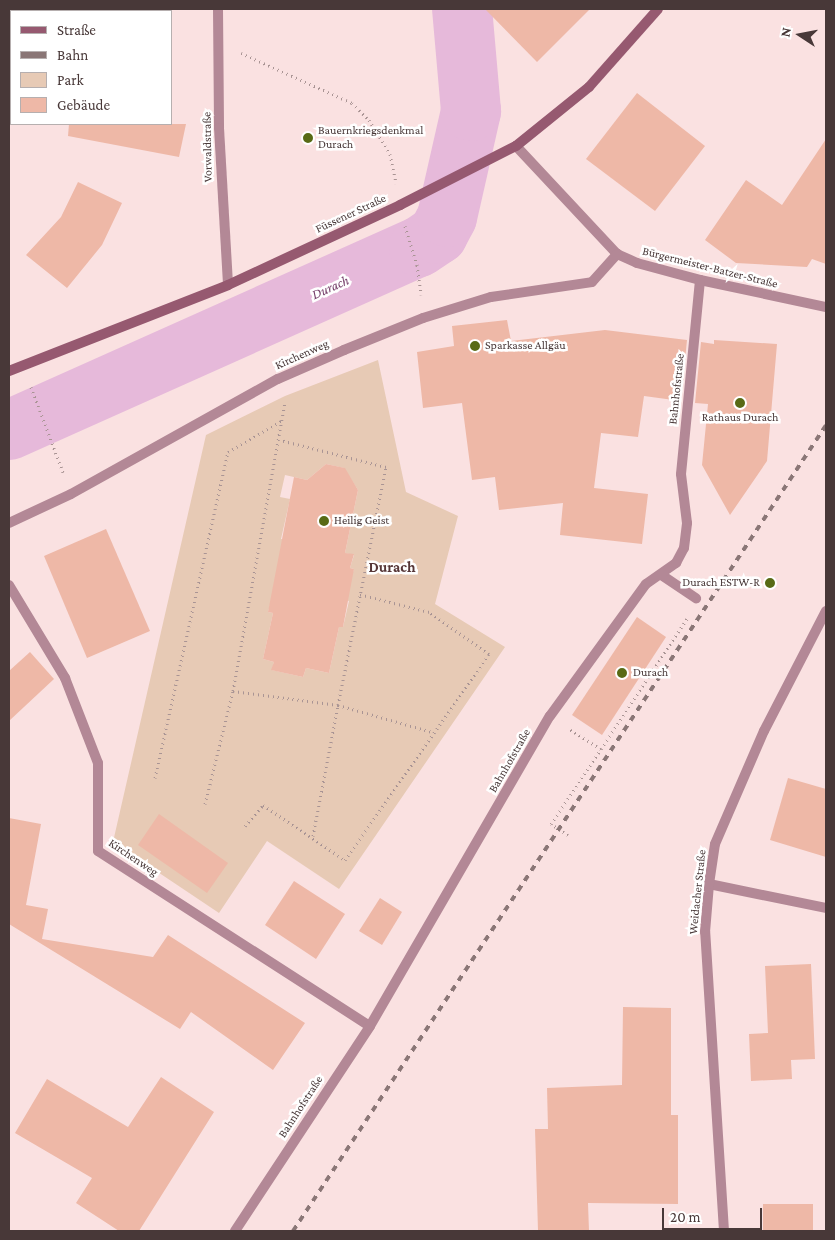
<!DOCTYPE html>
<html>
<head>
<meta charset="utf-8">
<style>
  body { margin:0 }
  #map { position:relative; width:835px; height:1240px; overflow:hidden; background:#fae1e1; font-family:"Crimson Pro",serif }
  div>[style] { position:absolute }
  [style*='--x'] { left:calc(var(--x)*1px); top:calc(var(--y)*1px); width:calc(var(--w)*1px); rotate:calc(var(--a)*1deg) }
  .green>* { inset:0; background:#e7cab5 }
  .river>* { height:60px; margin:-30px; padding:0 30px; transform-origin:30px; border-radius:30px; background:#e6b9da }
  .building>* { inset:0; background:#eeb8a7 }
  .path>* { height:3px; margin-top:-1.5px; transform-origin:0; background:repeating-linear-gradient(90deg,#a99494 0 1px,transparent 0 5px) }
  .service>* { height:10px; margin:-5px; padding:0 5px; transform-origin:5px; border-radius:5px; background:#b38896 }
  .minor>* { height:10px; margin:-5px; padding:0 5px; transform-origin:5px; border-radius:5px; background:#b38896 }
  .secondary>* { height:10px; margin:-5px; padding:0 5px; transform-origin:5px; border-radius:5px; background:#965970 }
  .rail>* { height:4px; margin-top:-2px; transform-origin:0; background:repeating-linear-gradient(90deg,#8a7676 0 6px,transparent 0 12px) }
  .dots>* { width:14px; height:14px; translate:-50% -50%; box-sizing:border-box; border:2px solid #fff; border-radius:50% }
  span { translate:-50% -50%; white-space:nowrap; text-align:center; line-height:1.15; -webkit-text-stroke:5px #fff; paint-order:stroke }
  .poi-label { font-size:12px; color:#483838 }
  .left { translate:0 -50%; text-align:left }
  .right { translate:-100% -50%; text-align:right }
  .street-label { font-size:12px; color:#483838 }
  .water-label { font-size:14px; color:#743d68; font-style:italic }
  .quarter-label { font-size:15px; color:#563637; font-weight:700 }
  .frame { position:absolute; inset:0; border:10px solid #483838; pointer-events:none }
  .legend { position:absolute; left:10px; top:10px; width:162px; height:115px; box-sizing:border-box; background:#fff; border:1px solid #b6afaf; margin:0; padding:6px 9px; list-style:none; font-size:15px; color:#483838 }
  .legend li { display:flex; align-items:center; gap:10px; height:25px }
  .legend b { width:25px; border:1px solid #b6afaf }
  .north { position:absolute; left:775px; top:10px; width:50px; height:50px; -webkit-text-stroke:4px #fff; paint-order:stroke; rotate:281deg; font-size:14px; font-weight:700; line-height:20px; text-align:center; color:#483838 }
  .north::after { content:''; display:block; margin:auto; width:18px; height:22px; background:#483838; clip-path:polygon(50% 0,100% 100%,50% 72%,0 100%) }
  .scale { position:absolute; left:662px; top:1208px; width:100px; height:22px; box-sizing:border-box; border:2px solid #483838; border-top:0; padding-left:6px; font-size:15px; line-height:18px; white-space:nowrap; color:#483838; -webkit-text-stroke:4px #fff; paint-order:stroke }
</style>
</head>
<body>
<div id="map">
  <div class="green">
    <i style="clip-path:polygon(evenodd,378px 360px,406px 492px,458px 516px,435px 604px,505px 647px,339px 889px,267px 841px,219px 913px,113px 842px,206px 435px,285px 396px,378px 360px,326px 464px,344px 468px,358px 490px,345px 553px,354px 555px,350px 568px,354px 569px,344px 600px,349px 601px,343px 627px,339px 627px,329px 673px,306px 668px,303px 677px,272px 670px,274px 662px,263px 659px,273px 613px,268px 612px,288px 540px,281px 539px,290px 499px,280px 497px,285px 475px,307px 480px,326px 464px)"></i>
  </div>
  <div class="river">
    <i style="--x:9;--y:430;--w:449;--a:-24.1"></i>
    <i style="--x:419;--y:247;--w:23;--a:-34"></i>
    <i style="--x:438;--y:234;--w:19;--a:-62"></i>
    <i style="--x:447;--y:217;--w:109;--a:-77.2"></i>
    <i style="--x:471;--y:111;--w:102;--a:-95"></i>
  </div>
  <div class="building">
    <i style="clip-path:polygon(485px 9px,590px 9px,537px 62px)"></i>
    <i style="clip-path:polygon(637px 93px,705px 146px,655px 211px,586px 159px)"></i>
    <i style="clip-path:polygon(69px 124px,186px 124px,179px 157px,68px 136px)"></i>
    <i style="clip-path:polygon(826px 139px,826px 264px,812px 259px,807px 267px,736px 263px,705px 240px,746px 180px,782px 205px)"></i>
    <i style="clip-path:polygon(78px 182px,122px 203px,102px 245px,67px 288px,26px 255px,61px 217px)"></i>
    <i style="clip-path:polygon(507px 320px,511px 341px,605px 330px,687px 340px,681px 401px,644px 396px,638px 437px,601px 433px,594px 488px,648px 494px,642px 544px,560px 535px,563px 503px,499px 510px,495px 477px,472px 480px,462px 403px,423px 408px,417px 352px,454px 346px,452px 326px)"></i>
    <i style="clip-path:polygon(714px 340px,777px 344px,767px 461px,730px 515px,702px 465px,708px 404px,695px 403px,701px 342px,714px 344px)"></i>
    <i style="clip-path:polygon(326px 464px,345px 468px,358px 490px,345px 553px,354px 554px,350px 568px,354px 569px,343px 627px,339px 627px,329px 673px,306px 668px,303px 677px,271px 670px,274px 662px,263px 659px,273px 613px,268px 612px,294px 477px,307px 480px)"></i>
    <i style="clip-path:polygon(106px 529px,150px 631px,87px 658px,44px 556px)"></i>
    <i style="clip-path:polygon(637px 617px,666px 637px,602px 735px,572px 715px)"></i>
    <i style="clip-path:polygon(30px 652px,54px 679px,9px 721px,9px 671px)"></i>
    <i style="clip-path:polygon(788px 778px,826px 789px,826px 857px,770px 840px)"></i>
    <i style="clip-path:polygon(159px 814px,228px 863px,207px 893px,138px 845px)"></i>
    <i style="clip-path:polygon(9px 818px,41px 824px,26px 905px,48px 909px,42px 939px,153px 957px,168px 935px,305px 1023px,273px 1070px,191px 1012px,180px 1029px,9px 924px)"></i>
    <i style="clip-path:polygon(294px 881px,345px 914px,316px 959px,265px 925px)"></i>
    <i style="clip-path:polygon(380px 898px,402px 912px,382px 945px,359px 931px)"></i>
    <i style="clip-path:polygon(811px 964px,815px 1059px,791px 1060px,792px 1079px,751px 1081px,749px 1034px,768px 1033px,765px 966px)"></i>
    <i style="clip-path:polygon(623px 1007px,671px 1008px,671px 1115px,678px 1115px,678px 1204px,588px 1203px,589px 1231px,538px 1231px,535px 1129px,548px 1129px,547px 1088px,622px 1085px)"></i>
    <i style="clip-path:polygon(161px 1077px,214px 1112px,139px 1231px,119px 1231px,76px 1203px,92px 1178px,15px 1133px,47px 1079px,128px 1127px)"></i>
    <i style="clip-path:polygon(763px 1204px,813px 1204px,813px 1231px,763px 1231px)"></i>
  </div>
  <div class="path">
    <i style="--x:241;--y:53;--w:122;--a:24.2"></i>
    <i style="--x:352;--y:103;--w:24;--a:45"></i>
    <i style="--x:369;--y:120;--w:40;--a:58"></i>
    <i style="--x:390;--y:154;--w:30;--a:78"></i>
    <i style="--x:405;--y:226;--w:41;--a:72.9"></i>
    <i style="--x:417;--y:265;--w:30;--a:82"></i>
    <i style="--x:31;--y:387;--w:91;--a:69.4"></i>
    <i style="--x:233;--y:691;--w:106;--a:7.6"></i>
    <i style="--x:338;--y:705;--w:243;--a:-78.6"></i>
    <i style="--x:386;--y:467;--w:109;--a:-165.7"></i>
    <i style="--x:601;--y:749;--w:158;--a:-56.6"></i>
    <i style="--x:155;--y:778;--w:334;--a:-77.4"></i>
    <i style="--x:228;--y:452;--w:64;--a:-30.2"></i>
    <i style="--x:205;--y:804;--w:116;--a:-76.1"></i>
    <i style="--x:233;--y:691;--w:295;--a:-79.8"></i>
    <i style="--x:245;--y:826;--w:28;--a:-49"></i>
    <i style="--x:263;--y:805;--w:99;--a:33.9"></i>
    <i style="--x:345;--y:860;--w:251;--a:-55"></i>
    <i style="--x:489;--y:654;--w:73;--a:-145"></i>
    <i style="--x:429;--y:612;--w:72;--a:-165.6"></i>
    <i style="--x:568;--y:835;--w:20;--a:-147"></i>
    <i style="--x:551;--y:824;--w:90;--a:-56.3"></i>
    <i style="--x:601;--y:749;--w:39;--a:-148"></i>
    <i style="--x:313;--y:836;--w:133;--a:-79.2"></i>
    <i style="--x:338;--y:705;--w:98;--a:16"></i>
  </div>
  <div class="service">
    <i style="--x:663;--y:576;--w:40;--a:34"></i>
  </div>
  <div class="minor">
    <i style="--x:218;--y:9;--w:119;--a:89.5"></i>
    <i style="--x:219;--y:128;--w:157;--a:86.7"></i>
    <i style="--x:516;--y:146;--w:148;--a:46.9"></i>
    <i style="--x:617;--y:254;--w:22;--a:24"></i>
    <i style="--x:637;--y:263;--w:65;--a:15.1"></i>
    <i style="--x:700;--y:280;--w:129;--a:12.1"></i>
    <i style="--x:9;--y:523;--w:68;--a:-25.1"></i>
    <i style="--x:71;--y:494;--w:237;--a:-29.1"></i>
    <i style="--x:278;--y:379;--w:72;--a:-23.7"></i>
    <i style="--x:344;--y:350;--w:85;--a:-22.1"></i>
    <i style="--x:423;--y:318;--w:71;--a:-17.2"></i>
    <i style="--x:491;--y:297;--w:102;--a:-8.4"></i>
    <i style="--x:592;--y:282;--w:38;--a:-48"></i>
    <i style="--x:9;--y:585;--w:109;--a:58.9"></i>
    <i style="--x:65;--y:678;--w:91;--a:68.8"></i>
    <i style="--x:98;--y:763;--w:88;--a:90"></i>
    <i style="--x:98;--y:851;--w:323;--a:32.8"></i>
    <i style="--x:709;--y:884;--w:119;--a:11.6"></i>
    <i style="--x:235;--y:1231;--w:245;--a:-56.6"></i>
    <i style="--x:370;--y:1026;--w:358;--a:-59.9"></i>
    <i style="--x:550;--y:716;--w:163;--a:-54"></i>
    <i style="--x:646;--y:584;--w:37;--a:-35"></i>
    <i style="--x:676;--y:563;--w:17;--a:-62"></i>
    <i style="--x:684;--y:548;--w:25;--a:-83"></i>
    <i style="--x:687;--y:523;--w:49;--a:-97"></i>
    <i style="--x:681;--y:474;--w:195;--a:-84.4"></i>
    <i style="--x:724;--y:1231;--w:300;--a:-93.6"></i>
    <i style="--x:705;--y:932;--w:48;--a:-85.2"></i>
    <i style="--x:709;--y:884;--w:40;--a:-81.5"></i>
    <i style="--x:715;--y:844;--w:123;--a:-66.6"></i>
    <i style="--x:764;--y:731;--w:135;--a:-62.7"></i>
  </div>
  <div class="secondary">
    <i style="--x:9;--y:371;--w:235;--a:-21.4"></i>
    <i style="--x:228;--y:285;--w:190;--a:-24.9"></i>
    <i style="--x:400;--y:205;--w:130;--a:-27"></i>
    <i style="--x:516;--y:146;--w:94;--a:-38.9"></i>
    <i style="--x:589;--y:87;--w:104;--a:-48.5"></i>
  </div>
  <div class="rail">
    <i style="--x:293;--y:1231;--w:966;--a:-56.52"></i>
  </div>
  <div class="dots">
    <i style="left:308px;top:138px;background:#586a15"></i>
    <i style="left:475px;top:346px;background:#586a15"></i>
    <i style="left:740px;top:403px;background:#586a15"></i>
    <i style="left:324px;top:521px;background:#586a15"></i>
    <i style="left:770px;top:583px;background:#586a15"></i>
    <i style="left:622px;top:673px;background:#586a15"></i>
  </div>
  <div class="poi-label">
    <span class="left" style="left:318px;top:138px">Bauernkriegsdenkmal<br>Durach</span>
    <span class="left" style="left:485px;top:346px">Sparkasse Allgäu</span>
    <span style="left:740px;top:418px">Rathaus Durach</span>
    <span class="left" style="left:334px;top:521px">Heilig Geist</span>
    <span class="right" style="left:760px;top:583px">Durach ESTW-R</span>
    <span class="left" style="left:633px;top:673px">Durach</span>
  </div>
  <div class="street-label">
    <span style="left:208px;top:147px;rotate:-91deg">Vorwaldstraße</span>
    <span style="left:351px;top:214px;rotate:-25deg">Füssener Straße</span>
    <span style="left:710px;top:268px;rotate:14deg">Bürgermeister-Batzer-Straße</span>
    <span style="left:302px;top:355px;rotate:-24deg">Kirchenweg</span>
    <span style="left:677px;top:389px;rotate:-84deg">Bahnhofstraße</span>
    <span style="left:510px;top:761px;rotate:-60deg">Bahnhofstraße</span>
    <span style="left:133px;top:858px;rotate:34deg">Kirchenweg</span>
    <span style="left:698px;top:892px;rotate:-84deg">Weidacher Straße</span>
    <span style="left:301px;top:1107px;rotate:-57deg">Bahnhofstraße</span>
  </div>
  <div class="water-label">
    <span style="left:330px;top:287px;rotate:-24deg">Durach</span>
  </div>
  <div class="quarter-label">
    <span style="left:392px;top:568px">Durach</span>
  </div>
  <div class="frame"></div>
  <ul class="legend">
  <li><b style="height:6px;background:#965970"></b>Straße</li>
  <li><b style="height:6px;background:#8a7676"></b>Bahn</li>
  <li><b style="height:14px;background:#e7cab5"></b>Park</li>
  <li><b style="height:14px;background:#eeb8a7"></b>Gebäude</li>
  </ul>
  <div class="north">N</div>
  <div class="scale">20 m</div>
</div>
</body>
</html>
